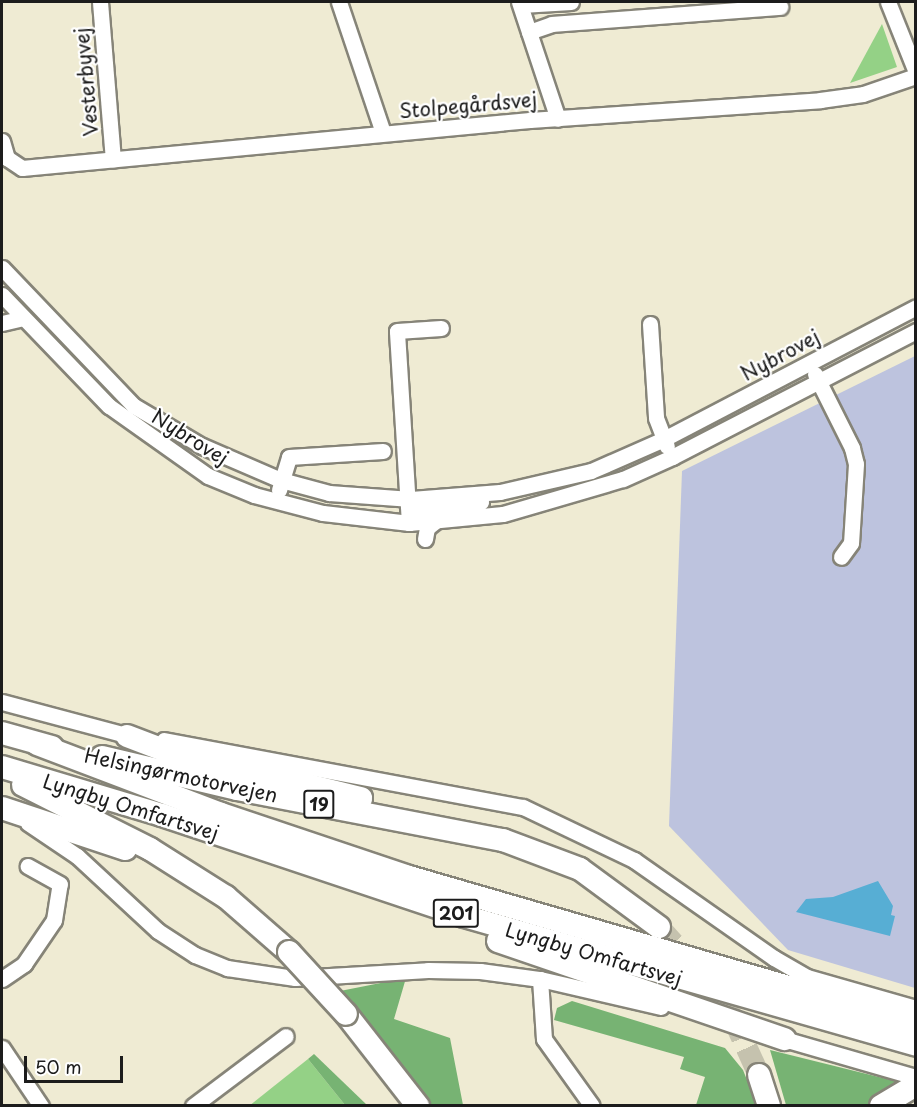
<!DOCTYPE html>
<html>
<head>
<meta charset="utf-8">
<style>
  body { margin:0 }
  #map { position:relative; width:917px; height:1107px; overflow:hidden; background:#efebd3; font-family:"Playpen Sans",sans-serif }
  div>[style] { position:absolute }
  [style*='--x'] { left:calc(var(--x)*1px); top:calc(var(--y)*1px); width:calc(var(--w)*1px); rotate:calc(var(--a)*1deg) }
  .industrial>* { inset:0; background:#bdc3de }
  .green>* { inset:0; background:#94d186 }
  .forest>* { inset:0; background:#77b373 }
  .water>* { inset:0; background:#57aed4 }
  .highway-tunnel>* { height:22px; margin-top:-11px; transform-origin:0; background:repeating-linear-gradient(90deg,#c5c2ae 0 22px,transparent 0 33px) }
  .roads { filter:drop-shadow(2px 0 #868478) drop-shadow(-2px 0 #868478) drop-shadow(0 2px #868478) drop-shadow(0 -2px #868478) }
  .minor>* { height:15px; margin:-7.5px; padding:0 7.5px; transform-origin:7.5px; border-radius:7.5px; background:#fff }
  .highway>* { height:22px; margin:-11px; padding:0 11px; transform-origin:11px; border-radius:11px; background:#fff }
  .bridges { filter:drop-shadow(2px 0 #868478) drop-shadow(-2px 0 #868478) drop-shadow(0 2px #868478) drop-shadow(0 -2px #868478) }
  .highway-bridge>* { height:22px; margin:-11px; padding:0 11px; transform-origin:11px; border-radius:11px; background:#fff }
  span { translate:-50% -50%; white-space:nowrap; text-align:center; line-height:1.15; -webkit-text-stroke:4.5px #fff; paint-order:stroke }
  .shield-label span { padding:2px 4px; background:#fff; border:2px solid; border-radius:4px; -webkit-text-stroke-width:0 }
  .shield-label { font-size:18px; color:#1c1c1c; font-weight:700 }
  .street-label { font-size:20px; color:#1c1c1c }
  .frame { position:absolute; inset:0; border:3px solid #1c1c1c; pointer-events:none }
  .scale { position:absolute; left:24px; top:1056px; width:99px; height:27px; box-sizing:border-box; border:3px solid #1c1c1c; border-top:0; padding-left:8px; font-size:18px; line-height:21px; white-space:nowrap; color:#1c1c1c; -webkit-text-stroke:4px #fff; paint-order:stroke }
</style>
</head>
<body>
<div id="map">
  <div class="industrial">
    <i style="clip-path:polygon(915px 356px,915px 988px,788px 950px,669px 826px,682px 471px)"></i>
  </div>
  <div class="green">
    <i style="clip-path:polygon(882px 24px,897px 67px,850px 83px)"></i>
    <i style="clip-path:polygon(308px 1059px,345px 1105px,249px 1106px)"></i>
  </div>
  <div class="forest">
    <i style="clip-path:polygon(406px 978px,394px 1019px,450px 1038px,463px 1105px,430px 1105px,340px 991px)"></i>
    <i style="clip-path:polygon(572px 1001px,725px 1048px,743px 1070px,757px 1105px,696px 1105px,705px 1077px,680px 1069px,684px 1057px,554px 1020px,557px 1008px)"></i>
    <i style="clip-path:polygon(770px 1050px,899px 1082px,870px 1105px,786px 1105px)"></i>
    <i style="clip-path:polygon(314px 1054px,367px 1105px,345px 1105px,308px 1059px)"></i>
  </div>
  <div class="water">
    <i style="clip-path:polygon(878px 881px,893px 906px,891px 915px,895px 916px,890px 936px,796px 912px,806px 899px,833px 897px)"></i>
  </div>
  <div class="highway-tunnel">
    <i style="--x:659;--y:927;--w:66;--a:48.1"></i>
    <i style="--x:703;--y:976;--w:52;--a:54.5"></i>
    <i style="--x:733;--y:1018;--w:63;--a:65.5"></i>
  </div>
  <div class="roads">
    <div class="minor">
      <i style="--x:100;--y:2;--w:158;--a:85.3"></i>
      <i style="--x:339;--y:2;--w:138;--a:71.4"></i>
      <i style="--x:519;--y:2;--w:123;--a:71.6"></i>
      <i style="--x:888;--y:2;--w:75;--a:68.2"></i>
      <i style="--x:521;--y:5;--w:50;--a:-3.4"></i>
      <i style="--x:529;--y:32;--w:24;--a:-19"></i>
      <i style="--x:552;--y:24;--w:229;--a:-4.3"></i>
      <i style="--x:2;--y:141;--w:18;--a:74"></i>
      <i style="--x:7;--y:158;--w:18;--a:34"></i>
      <i style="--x:22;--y:168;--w:510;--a:-5.4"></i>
      <i style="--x:530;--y:120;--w:291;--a:-3.9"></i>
      <i style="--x:820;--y:100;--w:43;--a:-7.9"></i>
      <i style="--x:863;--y:94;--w:56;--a:-18.8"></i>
      <i style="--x:2;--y:268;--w:191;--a:46.3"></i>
      <i style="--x:134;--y:406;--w:79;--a:30.5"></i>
      <i style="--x:202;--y:446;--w:86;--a:23.3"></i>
      <i style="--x:281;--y:480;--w:50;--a:15.2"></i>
      <i style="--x:329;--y:493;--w:82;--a:4.2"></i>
      <i style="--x:411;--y:499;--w:89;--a:-4.5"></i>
      <i style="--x:500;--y:492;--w:93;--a:-13"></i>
      <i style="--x:591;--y:471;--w:80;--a:-23.7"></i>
      <i style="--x:664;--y:439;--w:284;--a:-27.6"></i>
      <i style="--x:2;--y:295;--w:154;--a:46.1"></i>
      <i style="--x:109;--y:406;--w:121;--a:35.3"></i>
      <i style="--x:208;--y:476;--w:50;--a:22.4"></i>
      <i style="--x:254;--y:495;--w:71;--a:14.6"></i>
      <i style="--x:323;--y:513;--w:87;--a:6.6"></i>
      <i style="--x:409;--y:523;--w:94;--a:-5.5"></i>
      <i style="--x:503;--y:514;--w:125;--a:-16.3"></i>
      <i style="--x:623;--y:479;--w:54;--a:-24.2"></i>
      <i style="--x:672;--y:457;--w:275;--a:-27.3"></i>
      <i style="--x:2;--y:323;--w:22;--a:-13"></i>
      <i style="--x:650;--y:324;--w:94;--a:86.3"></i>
      <i style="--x:656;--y:418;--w:30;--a:69"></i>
      <i style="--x:815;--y:374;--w:83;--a:63.4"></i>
      <i style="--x:852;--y:448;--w:16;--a:76"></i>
      <i style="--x:856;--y:464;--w:79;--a:93.6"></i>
      <i style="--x:851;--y:543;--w:17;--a:126"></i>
      <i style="--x:279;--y:490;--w:34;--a:-73"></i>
      <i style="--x:289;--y:457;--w:94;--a:-3.7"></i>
      <i style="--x:416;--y:513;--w:66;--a:-9.6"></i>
      <i style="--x:409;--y:523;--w:192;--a:-93.6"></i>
      <i style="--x:397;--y:331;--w:44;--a:-3.9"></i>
      <i style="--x:425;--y:539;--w:11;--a:-80"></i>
      <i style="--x:427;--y:528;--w:13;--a:-39"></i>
      <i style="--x:2;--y:702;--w:137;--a:14.9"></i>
      <i style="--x:164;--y:740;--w:365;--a:10.6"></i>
      <i style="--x:523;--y:807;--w:123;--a:25.5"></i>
      <i style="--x:634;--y:860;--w:171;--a:35"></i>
      <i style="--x:774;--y:958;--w:38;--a:30"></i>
      <i style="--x:807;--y:977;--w:113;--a:15.9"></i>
      <i style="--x:28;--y:823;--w:59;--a:34"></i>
      <i style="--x:77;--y:856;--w:110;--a:42.8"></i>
      <i style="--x:158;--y:931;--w:44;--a:33"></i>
      <i style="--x:195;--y:955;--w:35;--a:22"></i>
      <i style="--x:227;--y:968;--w:69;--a:8.4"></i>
      <i style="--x:295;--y:978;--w:133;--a:-3.4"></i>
      <i style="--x:428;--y:970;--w:52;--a:1.1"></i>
      <i style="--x:480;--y:971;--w:61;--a:7.6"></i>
      <i style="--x:540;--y:979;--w:124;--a:13"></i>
      <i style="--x:2;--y:979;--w:27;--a:-34"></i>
      <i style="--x:24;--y:964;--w:53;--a:-55.7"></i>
      <i style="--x:54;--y:920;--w:36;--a:-81"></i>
      <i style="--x:60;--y:884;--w:37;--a:-151"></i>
      <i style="--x:540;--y:979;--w:60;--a:86.2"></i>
      <i style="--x:544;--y:1039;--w:82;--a:54.4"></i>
      <i style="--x:777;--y:1037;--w:145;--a:16.1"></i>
      <i style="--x:2;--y:1048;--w:70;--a:56.1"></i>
      <i style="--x:193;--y:1106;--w:116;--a:-37"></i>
    </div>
    <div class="highway">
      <i style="--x:2;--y:733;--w:52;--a:15.6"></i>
      <i style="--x:127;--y:736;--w:40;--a:21"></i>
      <i style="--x:164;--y:750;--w:203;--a:13.7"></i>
      <i style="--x:37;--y:744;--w:197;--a:20.8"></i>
      <i style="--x:221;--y:814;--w:198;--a:18.5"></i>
      <i style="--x:409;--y:877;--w:528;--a:16.17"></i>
      <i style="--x:102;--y:757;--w:139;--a:13.3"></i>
      <i style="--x:237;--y:789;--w:271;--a:10.9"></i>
      <i style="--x:503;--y:840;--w:82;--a:20.6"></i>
      <i style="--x:580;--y:869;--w:98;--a:36.3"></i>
      <i style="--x:2;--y:767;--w:167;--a:16.7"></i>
      <i style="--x:162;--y:815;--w:318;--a:18.5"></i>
      <i style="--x:464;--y:916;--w:470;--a:15.9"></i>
      <i style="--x:23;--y:785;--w:142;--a:26.7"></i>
      <i style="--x:150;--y:849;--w:90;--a:32.3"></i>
      <i style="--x:226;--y:897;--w:84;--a:41.1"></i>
      <i style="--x:2;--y:808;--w:130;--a:18.4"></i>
      <i style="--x:498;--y:941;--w:303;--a:18.9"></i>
      <i style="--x:346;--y:1014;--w:117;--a:52"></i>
      <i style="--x:759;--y:1075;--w:33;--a:72"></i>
      <i style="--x:881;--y:1106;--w:41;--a:-31"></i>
    </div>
  </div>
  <div class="bridges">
    <div class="highway-bridge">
      <i style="--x:289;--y:952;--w:84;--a:47.4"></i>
    </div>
  </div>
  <div class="shield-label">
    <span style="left:319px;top:804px">19</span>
    <span style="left:456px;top:913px">201</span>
  </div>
  <div class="street-label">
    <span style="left:86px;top:82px;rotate:-95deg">Vesterbyvej</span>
    <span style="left:468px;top:105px;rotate:-5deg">Stolpegårdsvej</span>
    <span style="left:780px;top:355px;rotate:-28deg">Nybrovej</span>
    <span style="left:190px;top:437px;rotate:32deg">Nybrovej</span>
    <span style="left:181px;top:775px;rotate:12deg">Helsingørmotorvejen</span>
    <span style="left:131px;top:807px;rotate:17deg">Lyngby Omfartsvej</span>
    <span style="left:594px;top:954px;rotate:16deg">Lyngby Omfartsvej</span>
  </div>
  <div class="frame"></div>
  <div class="scale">50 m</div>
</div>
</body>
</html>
